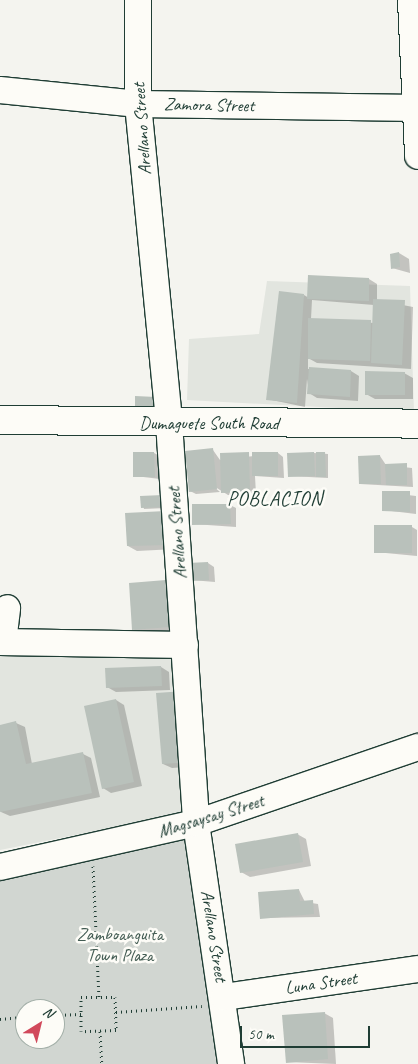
<!DOCTYPE html>
<html>
<head>
<meta charset="utf-8">
<style>
  body { margin:0 }
  #map { position:relative; width:418px; height:1064px; overflow:hidden; background:#f4f4ef; font-family:Caveat,sans-serif }
  div>[style] { position:absolute }
  [style*='--x'] { left:calc(var(--x)*1px); top:calc(var(--y)*1px); width:calc(var(--w)*1px); rotate:calc(var(--a)*1deg) }
  .built>* { inset:0; background:#e2e5df }
  .green>* { inset:0; background:#d1d6d1 }
  .shadow>* { inset:0; background:#0003 }
  .building>* { inset:0; background:#b9c1bb }
  .path>* { height:3px; margin-top:-1.5px; transform-origin:0; background:repeating-linear-gradient(90deg,#1f3d34 0 1px,transparent 0 5px) }
  .roads { filter:drop-shadow(1px 0 #1f3d34) drop-shadow(-1px 0 #1f3d34) drop-shadow(0 1px #1f3d34) drop-shadow(0 -1px #1f3d34) }
  .minor>* { height:26px; margin:-13px; padding:0 13px; transform-origin:13px; border-radius:13px; background:#fdfcf7 }
  .highway>* { height:28px; margin:-14px; padding:0 14px; transform-origin:14px; border-radius:14px; background:#fdfcf7 }
  span { translate:-50% -50%; white-space:nowrap; text-align:center; line-height:1.15; -webkit-text-stroke:5px #fdfcf7; paint-order:stroke }
  .street-label { font-size:18px; color:#1f3d34 }
  .park-label { font-size:18px; color:#435c53 }
  .quarter-label { font-size:20px; color:#1f3d34; letter-spacing:1px }
  .north { position:absolute; left:15px; top:999px; width:50px; height:50px; box-sizing:border-box; background:#fdfcf7; border:1px solid #a4b0a9; border-radius:50%; rotate:36deg; font-size:14px; font-weight:700; line-height:20px; text-align:center; color:#1f3d34 }
  .north::after { content:''; display:block; margin:auto; width:18px; height:22px; background:#d1495b; clip-path:polygon(50% 0,100% 100%,50% 72%,0 100%) }
  .scale { position:absolute; left:240px; top:1026px; width:130px; height:22px; box-sizing:border-box; border:2px solid #1f3d34; border-top:0; padding-left:6px; font-size:15px; line-height:18px; white-space:nowrap; color:#1f3d34; -webkit-text-stroke:4px #fdfcf7; paint-order:stroke }
</style>
</head>
<body>
<div id="map">
  <div class="built">
    <i style="clip-path:polygon(267px 281px,410px 286px,414px 412px,187px 400px,189px 339px,259px 334px)"></i>
    <i style="clip-path:polygon(0 653px,186px 657px,201px 810px,0 850px)"></i>
  </div>
  <div class="green">
    <i style="clip-path:polygon(evenodd,201px 836px,223px 1064px,0 1064px,0 878px,201px 836px,25px 1009px,55px 1009px,55px 1039px,25px 1039px,25px 1009px)"></i>
  </div>
  <div class="shadow">
    <i style="clip-path:polygon(399px 253px,409px 259px,410px 273px,392px 268px)"></i>
    <i style="clip-path:polygon(evenodd,309px 277px,369px 279px,377px 284px,377px 300px,413px 307px,411px 369px,317px 363px,308px 358px,308px 369px,351px 371px,359px 376px,358px 401px,317px 398px,309px 393px,307px 379px,305px 407px,267px 399px,304px 295px,309px 298px,309px 277px,312px 300px,374px 305px,374px 323px,311px 319px,312px 300px)"></i>
    <i style="clip-path:polygon(404px 373px,413px 378px,413px 399px,375px 399px,366px 394px)"></i>
    <i style="clip-path:polygon(213px 450px,220px 460px,278px 453px,283px 457px,284px 478px,255px 476px,256px 494px,228px 495px,212px 485px,220px 492px,196px 494px,190px 491px,187px 452px)"></i>
    <i style="clip-path:polygon(154px 453px,160px 456px,160px 479px,135px 476px)"></i>
    <i style="clip-path:polygon(314px 453px,328px 454px,328px 478px,289px 476px)"></i>
    <i style="clip-path:polygon(380px 456px,386px 465px,412px 468px,413px 487px,360px 484px)"></i>
    <i style="clip-path:polygon(383px 492px,416px 496px,416px 514px,383px 510px)"></i>
    <i style="clip-path:polygon(141px 497px,166px 508px,144px 509px)"></i>
    <i style="clip-path:polygon(230px 505px,236px 508px,236px 527px,193px 524px)"></i>
    <i style="clip-path:polygon(127px 514px,176px 549px,137px 551px,128px 546px)"></i>
    <i style="clip-path:polygon(412px 527px,417px 530px,417px 556px,375px 552px)"></i>
    <i style="clip-path:polygon(208px 563px,214px 567px,215px 582px,191px 580px)"></i>
    <i style="clip-path:polygon(165px 582px,174px 586px,177px 632px,142px 634px,133px 629px)"></i>
    <i style="clip-path:polygon(161px 667px,169px 672px,170px 690px,116px 692px,107px 687px)"></i>
    <i style="clip-path:polygon(158px 695px,199px 766px,172px 768px,163px 764px)"></i>
    <i style="clip-path:polygon(116px 700px,124px 705px,142px 786px,111px 793px,103px 788px)"></i>
    <i style="clip-path:polygon(16px 723px,25px 727px,32px 764px,83px 754px,91px 758px,100px 797px,10px 816px,1px 812px,0 726px)"></i>
    <i style="clip-path:polygon(297px 834px,306px 839px,311px 866px,250px 877px,241px 872px)"></i>
    <i style="clip-path:polygon(299px 890px,305px 902px,318px 904px,320px 917px,261px 918px)"></i>
    <i style="clip-path:polygon(324px 1013px,333px 1018px,336px 1064px,287px 1062px)"></i>
  </div>
  <div class="building">
    <i style="clip-path:polygon(399px 252px,400px 267px,391px 269px,390px 254px)"></i>
    <i style="clip-path:polygon(308px 275px,369px 278px,369px 301px,307px 299px)"></i>
    <i style="clip-path:polygon(279px 291px,304px 294px,297px 403px,266px 400px)"></i>
    <i style="clip-path:polygon(373px 299px,405px 300px,402px 365px,371px 363px)"></i>
    <i style="clip-path:polygon(308px 318px,371px 320px,370px 361px,308px 359px)"></i>
    <i style="clip-path:polygon(309px 367px,351px 370px,350px 397px,307px 394px)"></i>
    <i style="clip-path:polygon(365px 371px,405px 372px,405px 395px,365px 395px)"></i>
    <i style="clip-path:polygon(135px 396px,156px 397px,155px 414px,135px 413px)"></i>
    <i style="clip-path:polygon(213px 448px,217px 489px,189px 492px,185px 451px)"></i>
    <i style="clip-path:polygon(133px 452px,154px 452px,155px 477px,133px 477px)"></i>
    <i style="clip-path:polygon(249px 452px,250px 492px,221px 493px,220px 453px)"></i>
    <i style="clip-path:polygon(252px 452px,278px 452px,278px 476px,252px 476px)"></i>
    <i style="clip-path:polygon(314px 452px,315px 476px,288px 477px,287px 453px)"></i>
    <i style="clip-path:polygon(316px 452px,325px 452px,326px 477px,316px 477px)"></i>
    <i style="clip-path:polygon(380px 455px,381px 484px,359px 484px,358px 456px)"></i>
    <i style="clip-path:polygon(407px 463px,407px 485px,386px 485px,385px 464px)"></i>
    <i style="clip-path:polygon(382px 491px,410px 491px,410px 512px,382px 511px)"></i>
    <i style="clip-path:polygon(163px 495px,163px 507px,141px 508px,140px 496px)"></i>
    <i style="clip-path:polygon(192px 504px,230px 504px,231px 524px,192px 525px)"></i>
    <i style="clip-path:polygon(166px 511px,168px 545px,127px 546px,125px 513px)"></i>
    <i style="clip-path:polygon(374px 525px,412px 525px,412px 553px,374px 553px)"></i>
    <i style="clip-path:polygon(208px 562px,209px 580px,189px 581px,188px 563px)"></i>
    <i style="clip-path:polygon(166px 580px,169px 627px,132px 630px,129px 583px)"></i>
    <i style="clip-path:polygon(161px 666px,162px 686px,106px 688px,105px 668px)"></i>
    <i style="clip-path:polygon(185px 691px,191px 762px,162px 764px,156px 693px)"></i>
    <i style="clip-path:polygon(116px 699px,134px 782px,102px 789px,84px 706px)"></i>
    <i style="clip-path:polygon(16px 721px,26px 764px,83px 752px,92px 793px,0 812px,0 725px)"></i>
    <i style="clip-path:polygon(298px 833px,303px 862px,240px 873px,235px 844px)"></i>
    <i style="clip-path:polygon(299px 889px,300px 901px,313px 900px,314px 914px,260px 919px,258px 892px)"></i>
    <i style="clip-path:polygon(325px 1012px,328px 1059px,286px 1063px,282px 1015px)"></i>
  </div>
  <div class="path">
    <i style="--x:93;--y:866;--w:131;--a:87.4"></i>
    <i style="--x:81;--y:997;--w:34;--a:0"></i>
    <i style="--x:115;--y:997;--w:33;--a:88"></i>
    <i style="--x:116;--y:1030;--w:35;--a:178"></i>
    <i style="--x:81;--y:1031;--w:34;--a:-90"></i>
    <i style="--x:116;--y:1012;--w:86;--a:-4"></i>
    <i style="--x:55;--y:1015;--w:26;--a:-2"></i>
    <i style="--x:0;--y:1019;--w:25;--a:-5"></i>
    <i style="--x:100;--y:1031;--w:33;--a:87"></i>
  </div>
  <div class="roads">
    <div class="minor">
      <i style="--x:138;--y:0;--w:104;--a:90"></i>
      <i style="--x:138;--y:104;--w:321;--a:84.4"></i>
      <i style="--x:169;--y:423;--w:401;--a:86.1"></i>
      <i style="--x:196;--y:823;--w:244;--a:81.7"></i>
      <i style="--x:411;--y:0;--w:156;--a:87.4"></i>
      <i style="--x:0;--y:90;--w:139;--a:5.8"></i>
      <i style="--x:138;--y:104;--w:280;--a:0.8"></i>
      <i style="--x:0;--y:642;--w:185;--a:0.9"></i>
      <i style="--x:3;--y:642;--w:34;--a:-83"></i>
      <i style="--x:0;--y:867;--w:201;--a:-12.7"></i>
      <i style="--x:196;--y:823;--w:235;--a:-18.9"></i>
      <i style="--x:224;--y:997;--w:196;--a:-8.2"></i>
    </div>
    <div class="highway">
      <i style="--x:0;--y:420;--w:418;--a:0.5"></i>
    </div>
  </div>
  <div class="street-label">
    <span style="left:209px;top:105px;rotate:1deg">Zamora Street</span>
    <span style="left:142px;top:129px;rotate:-94deg">Arellano Street</span>
    <span style="left:209px;top:423px">Dumaguete South Road</span>
    <span style="left:177px;top:533px;rotate:-94deg">Arellano Street</span>
    <span style="left:211px;top:816px;rotate:-17deg">Magsaysay Street</span>
    <span style="left:214px;top:936px;rotate:81deg">Arellano Street</span>
    <span style="left:321px;top:983px;rotate:-8deg">Luna Street</span>
  </div>
  <div class="park-label">
    <span style="left:120px;top:945px">Zamboanguita<br>Town Plaza</span>
  </div>
  <div class="quarter-label">
    <span style="left:275px;top:498px">POBLACION</span>
  </div>
  <div class="north">N</div>
  <div class="scale">50 m</div>
</div>
</body>
</html>
